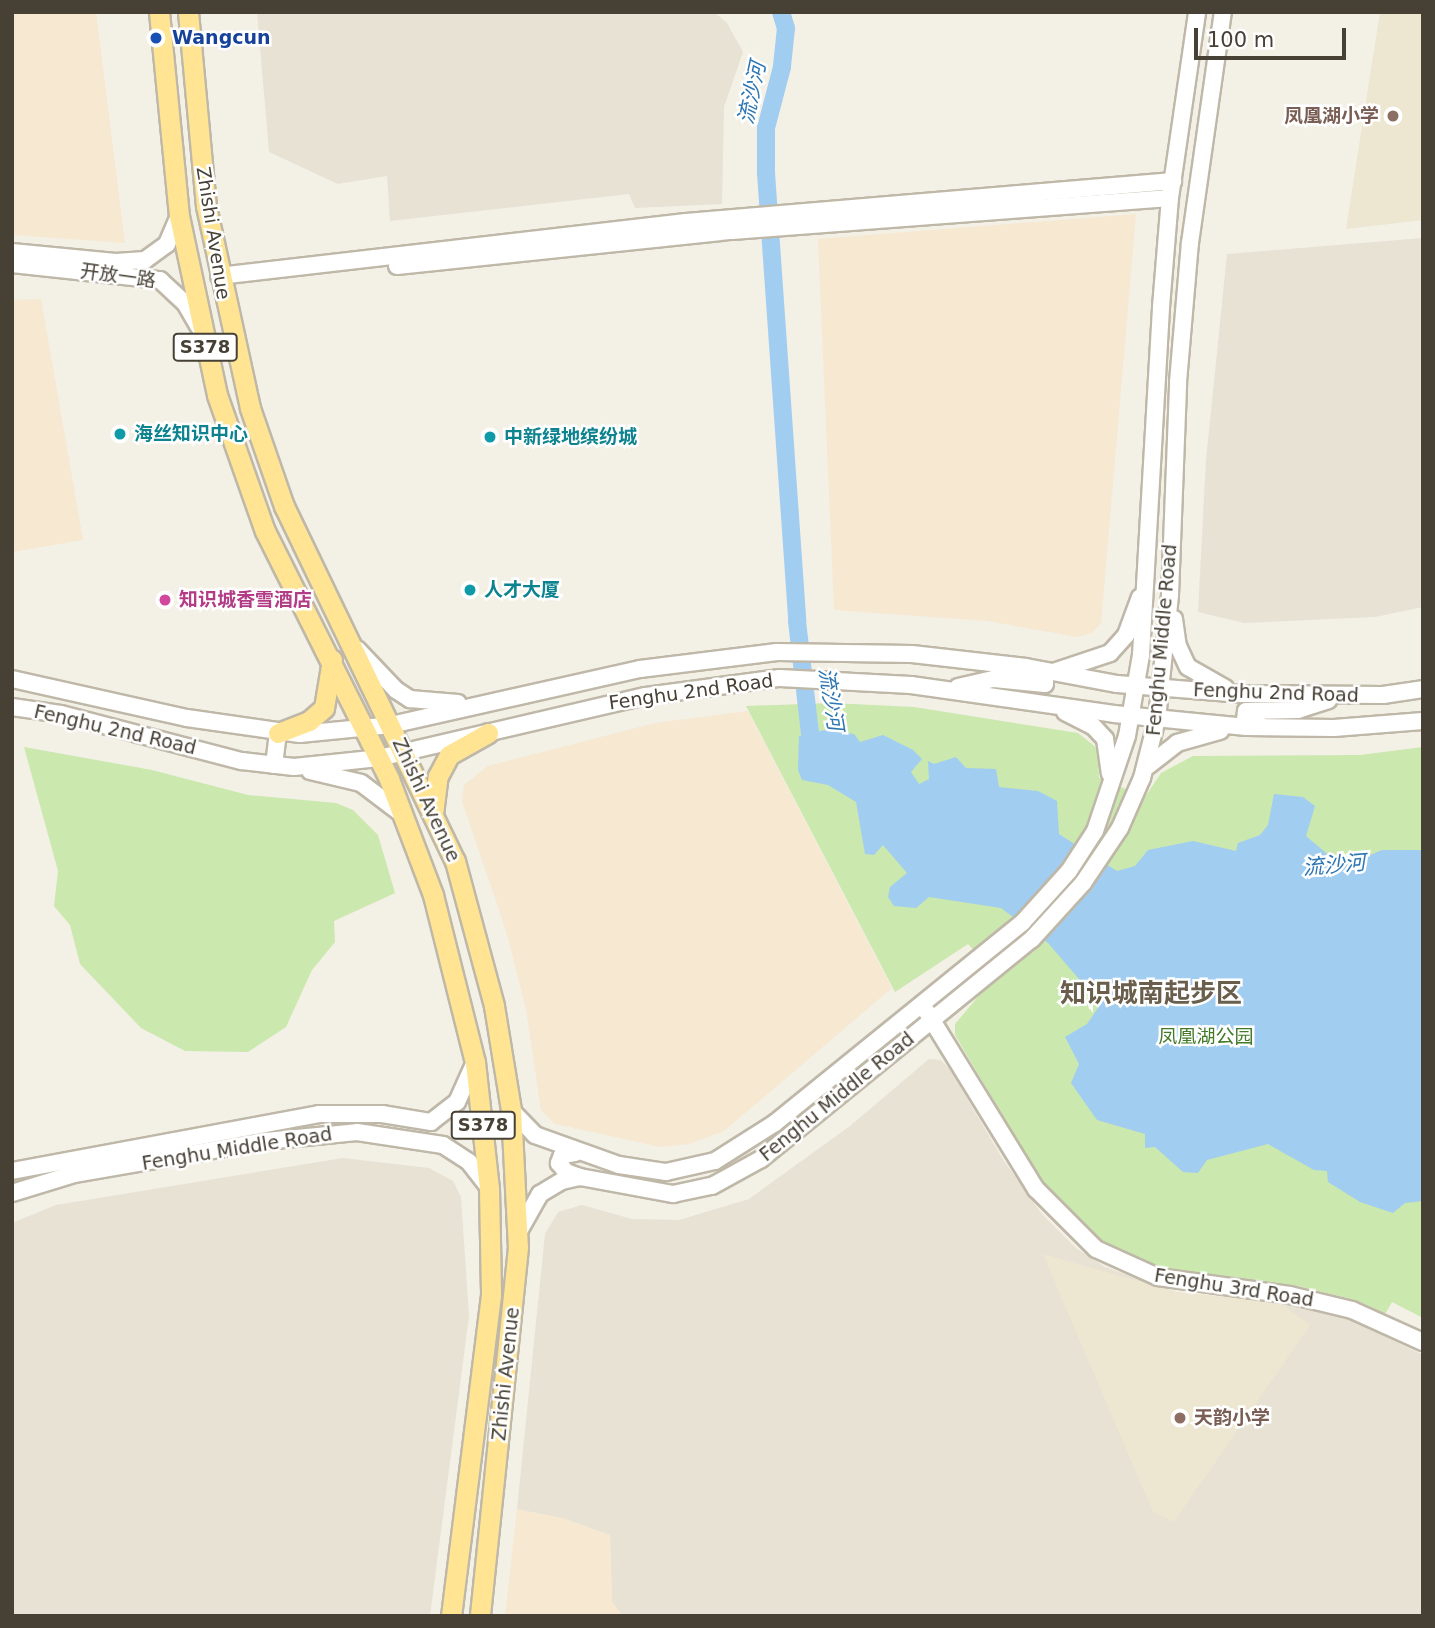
<!DOCTYPE html>
<html>
<head>
<meta charset="utf-8">
<style>
  body { margin:0 }
  #map { position:relative; width:1435px; height:1628px; overflow:hidden; background:#f3f0e6; font-family:"DejaVu Sans","Noto Sans SC",sans-serif }
  div>[style] { position:absolute }
  [style*='--x'] { left:calc(var(--x)*1px); top:calc(var(--y)*1px); width:calc(var(--w)*1px); rotate:calc(var(--a)*1deg) }
  .residential>* { inset:0; background:#e7e2d4 }
  .commercial>* { inset:0; background:#f6e8d1 }
  .education>* { inset:0; background:#ede6d0 }
  .green>* { inset:0; background:#cbe8ae }
  .water>* { inset:0; background:#a1cdf1 }
  .river>* { height:18px; margin:-9px; padding:0 9px; transform-origin:9px; border-radius:9px; background:#a1cdf1 }
  .roads { filter:drop-shadow(2px 0 #bfb8a8) drop-shadow(-2px 0 #bfb8a8) drop-shadow(0 2px #bfb8a8) drop-shadow(0 -2px #bfb8a8) }
  .minor>* { height:16px; margin:-8px; padding:0 8px; transform-origin:8px; border-radius:8px; background:#fff }
  .major>* { height:19px; margin:-9.5px; padding:0 9.5px; transform-origin:9.5px; border-radius:9.5px; background:#ffe593 }
  .dots>* { width:19px; height:19px; translate:-50% -50%; box-sizing:border-box; border:4px solid #fff; border-radius:50% }
  span { translate:-50% -50%; white-space:nowrap; text-align:center; line-height:1.15; -webkit-text-stroke:5px #fff; paint-order:stroke }
  .shield-label span { padding:2px 5px; background:#fff; border:2px solid; border-radius:5px; -webkit-text-stroke-width:0 }
  .shield-label { font-size:18px; color:#464035; font-weight:700 }
  .transit-label { font-size:19px; color:#164399; font-weight:700 }
  .left { translate:0 -50%; text-align:left }
  .education-label { font-size:19px; color:#785e54; font-weight:700 }
  .right { translate:-100% -50%; text-align:right }
  .street-label { font-size:19px; color:#464035 }
  .culture-label { font-size:19px; color:#0d838f; font-weight:700 }
  .hotel-label { font-size:19px; color:#b23c85; font-weight:700 }
  .park-label { font-size:19px; color:#437928 }
  .water-label { font-size:21px; color:#2d75b3; font-style:italic }
  .district-label { font-size:26px; color:#695f4c; font-weight:700 }
  .frame { position:absolute; inset:0; border:14px solid #464035; pointer-events:none }
  .scale { position:absolute; left:1194px; top:28px; width:152px; height:32px; box-sizing:border-box; border:4px solid #464035; border-top:0; padding-left:9px; font-size:21px; line-height:24px; white-space:nowrap; color:#464035; -webkit-text-stroke:5px #fff; paint-order:stroke }
</style>
</head>
<body>
<div id="map">
  <div class="residential">
    <i style="clip-path:polygon(257px 12px,714px 12px,727px 23px,743px 52px,724px 107px,722px 204px,635px 208px,629px 194px,390px 221px,387px 176px,338px 184px,269px 152px)"></i>
    <i style="clip-path:polygon(1423px 238px,1423px 607px,1375px 617px,1244px 623px,1198px 612px,1206px 460px,1227px 254px)"></i>
    <i style="clip-path:polygon(929px 1059px,941px 1060px,950px 1070px,1004px 1161px,1042px 1214px,1076px 1248px,1105px 1267px,1176px 1292px,1280px 1303px,1351px 1320px,1423px 1355px,1423px 1616px,623px 1616px,612px 1602px,610px 1535px,517px 1509px,545px 1234px,558px 1212px,582px 1205px,632px 1219px,679px 1220px,749px 1199px,850px 1126px)"></i>
    <i style="clip-path:polygon(343px 1158px,429px 1168px,453px 1181px,461px 1197px,469px 1316px,430px 1616px,12px 1616px,12px 1223px,56px 1205px)"></i>
  </div>
  <div class="commercial">
    <i style="clip-path:polygon(12px 12px,96px 12px,125px 243px,12px 235px)"></i>
    <i style="clip-path:polygon(1136px 214px,1101px 623px,1092px 633px,1077px 637px,987px 621px,834px 610px,818px 239px)"></i>
    <i style="clip-path:polygon(41px 299px,83px 540px,12px 552px,12px 300px)"></i>
    <i style="clip-path:polygon(748px 711px,892px 988px,724px 1131px,689px 1144px,661px 1147px,555px 1124px,541px 1110px,526px 1009px,506px 931px,462px 801px,464px 785px,488px 766px,655px 723px)"></i>
    <i style="clip-path:polygon(517px 1509px,563px 1518px,610px 1535px,612px 1602px,623px 1616px,505px 1616px)"></i>
  </div>
  <div class="education">
    <i style="clip-path:polygon(1380px 12px,1423px 12px,1423px 220px,1346px 229px)"></i>
    <i style="clip-path:polygon(1043px 1254px,1176px 1292px,1278px 1302px,1310px 1325px,1174px 1522px,1153px 1512px)"></i>
  </div>
  <div class="green">
    <i style="clip-path:polygon(831px 703px,914px 707px,1078px 733px,1098px 749px,1099px 778px,1145px 797px,1161px 773px,1193px 756px,1360px 755px,1423px 747px,1423px 1318px,1392px 1302px,1385px 1314px,1347px 1298px,1298px 1286px,1148px 1267px,1104px 1247px,1047px 1191px,955px 1035px,955px 1024px,997px 974px,968px 944px,895px 992px,746px 706px)"></i>
    <i style="clip-path:polygon(24px 747px,152px 770px,248px 795px,336px 803px,353px 810px,378px 835px,395px 893px,334px 921px,335px 942px,312px 970px,286px 1027px,248px 1052px,185px 1051px,141px 1028px,80px 964px,70px 925px,54px 906px,58px 871px)"></i>
  </div>
  <div class="water">
    <i style="clip-path:polygon(825px 730px,854px 734px,860px 742px,883px 735px,913px 750px,922px 759px,911px 772px,919px 784px,929px 779px,928px 761px,934px 764px,956px 757px,966px 768px,996px 769px,999px 787px,1038px 791px,1057px 801px,1059px 834px,1117px 871px,1135px 866px,1148px 850px,1193px 841px,1236px 851px,1238px 843px,1260px 835px,1268px 825px,1274px 794px,1303px 797px,1315px 806px,1306px 836px,1333px 859px,1354px 862px,1382px 850px,1423px 850px,1423px 1201px,1405px 1203px,1393px 1213px,1360px 1202px,1328px 1182px,1327px 1171px,1314px 1170px,1268px 1144px,1207px 1160px,1198px 1173px,1183px 1172px,1155px 1147px,1145px 1148px,1145px 1134px,1097px 1120px,1071px 1083px,1079px 1064px,1065px 1037px,1087px 1024px,1098px 1008px,1085px 986px,1048px 943px,1001px 908px,929px 897px,916px 908px,894px 906px,888px 897px,890px 887px,907px 873px,883px 845px,874px 855px,865px 854px,856px 802px,828px 785px,802px 780px,798px 770px,799px 736px)"></i>
  </div>
  <div class="river">
    <i style="--x:781;--y:12;--w:17;--a:73"></i>
    <i style="--x:786;--y:28;--w:39;--a:96"></i>
    <i style="--x:782;--y:67;--w:63;--a:104.7"></i>
    <i style="--x:766;--y:128;--w:45;--a:90"></i>
    <i style="--x:766;--y:173;--w:449;--a:86"></i>
    <i style="--x:797;--y:621;--w:114;--a:83.4"></i>
    <i style="--x:810;--y:734;--w:25;--a:63"></i>
  </div>
  <div class="roads">
    <div class="minor">
      <i style="--x:12;--y:252;--w:104;--a:5.5"></i>
      <i style="--x:116;--y:262;--w:29;--a:-4"></i>
      <i style="--x:145;--y:260;--w:27;--a:-36"></i>
      <i style="--x:167;--y:244;--w:30;--a:-67"></i>
      <i style="--x:12;--y:264;--w:149;--a:6.2"></i>
      <i style="--x:160;--y:280;--w:34;--a:43"></i>
      <i style="--x:185;--y:303;--w:28;--a:60"></i>
      <i style="--x:397;--y:266;--w:337;--a:-6"></i>
      <i style="--x:732;--y:231;--w:439;--a:-4.3"></i>
      <i style="--x:219;--y:276;--w:470;--a:-6.6"></i>
      <i style="--x:686;--y:222;--w:489;--a:-4.8"></i>
      <i style="--x:1174;--y:619;--w:27;--a:82"></i>
      <i style="--x:1178;--y:646;--w:23;--a:65"></i>
      <i style="--x:1188;--y:667;--w:43;--a:29.6"></i>
      <i style="--x:357;--y:649;--w:57;--a:46.4"></i>
      <i style="--x:396;--y:690;--w:17;--a:33"></i>
      <i style="--x:410;--y:699;--w:48;--a:4.8"></i>
      <i style="--x:1053;--y:672;--w:60;--a:-18.4"></i>
      <i style="--x:1110;--y:653;--w:24;--a:-48"></i>
      <i style="--x:1126;--y:635;--w:40;--a:-69.8"></i>
      <i style="--x:12;--y:679;--w:179;--a:12.6"></i>
      <i style="--x:187;--y:718;--w:114;--a:8.1"></i>
      <i style="--x:300;--y:734;--w:91;--a:-5.6"></i>
      <i style="--x:391;--y:725;--w:255;--a:-12.7"></i>
      <i style="--x:640;--y:669;--w:138;--a:-7.1"></i>
      <i style="--x:777;--y:652;--w:135;--a:0.8"></i>
      <i style="--x:912;--y:654;--w:115;--a:6.5"></i>
      <i style="--x:1026;--y:667;--w:93;--a:10.6"></i>
      <i style="--x:1117;--y:684;--w:123;--a:4.6"></i>
      <i style="--x:1240;--y:694;--w:143;--a:0.4"></i>
      <i style="--x:1383;--y:695;--w:40;--a:-8.5"></i>
      <i style="--x:958;--y:687;--w:37;--a:-13"></i>
      <i style="--x:994;--y:679;--w:51;--a:5.6"></i>
      <i style="--x:1045;--y:684;--w:6;--a:-90"></i>
      <i style="--x:1045;--y:678;--w:12;--a:-145"></i>
      <i style="--x:12;--y:707;--w:49;--a:8.1"></i>
      <i style="--x:61;--y:714;--w:187;--a:14.6"></i>
      <i style="--x:242;--y:761;--w:52;--a:6.6"></i>
      <i style="--x:294;--y:767;--w:85;--a:-6"></i>
      <i style="--x:379;--y:758;--w:274;--a:-13.1"></i>
      <i style="--x:646;--y:696;--w:135;--a:-7.7"></i>
      <i style="--x:780;--y:678;--w:131;--a:3.1"></i>
      <i style="--x:911;--y:685;--w:205;--a:8.1"></i>
      <i style="--x:1114;--y:714;--w:133;--a:5.6"></i>
      <i style="--x:1246;--y:727;--w:88;--a:0.7"></i>
      <i style="--x:1334;--y:728;--w:89;--a:-4.5"></i>
      <i style="--x:1065;--y:712;--w:31;--a:27"></i>
      <i style="--x:1093;--y:726;--w:18;--a:47"></i>
      <i style="--x:1105;--y:739;--w:35;--a:82"></i>
      <i style="--x:1261;--y:726;--w:17;--a:-159"></i>
      <i style="--x:1245;--y:720;--w:9;--a:-84"></i>
      <i style="--x:1246;--y:711;--w:52;--a:-1.1"></i>
      <i style="--x:1298;--y:710;--w:32;--a:-18"></i>
      <i style="--x:274;--y:765;--w:32;--a:-83"></i>
      <i style="--x:1148;--y:766;--w:37;--a:-38"></i>
      <i style="--x:1177;--y:743;--w:45;--a:-15.6"></i>
      <i style="--x:310;--y:771;--w:52;--a:13.2"></i>
      <i style="--x:361;--y:783;--w:51;--a:37.1"></i>
      <i style="--x:927;--y:1012;--w:208;--a:58.4"></i>
      <i style="--x:1036;--y:1189;--w:85;--a:45"></i>
      <i style="--x:1096;--y:1249;--w:68;--a:24.3"></i>
      <i style="--x:1158;--y:1277;--w:133;--a:7.8"></i>
      <i style="--x:1290;--y:1295;--w:64;--a:13.6"></i>
      <i style="--x:1352;--y:1310;--w:78;--a:24.3"></i>
      <i style="--x:511;--y:1110;--w:35;--a:46"></i>
      <i style="--x:535;--y:1135;--w:89;--a:19.7"></i>
      <i style="--x:619;--y:1165;--w:48;--a:8.5"></i>
      <i style="--x:666;--y:1172;--w:50;--a:-12.7"></i>
      <i style="--x:715;--y:1161;--w:71;--a:-32.3"></i>
      <i style="--x:775;--y:1123;--w:318;--a:-39"></i>
      <i style="--x:1022;--y:923;--w:70;--a:-47.9"></i>
      <i style="--x:1069;--y:871;--w:48;--a:-57"></i>
      <i style="--x:1095;--y:831;--w:100;--a:-71.4"></i>
      <i style="--x:1127;--y:736;--w:82;--a:-80.2"></i>
      <i style="--x:1141;--y:655;--w:349;--a:-86.7"></i>
      <i style="--x:1161;--y:307;--w:109;--a:-85.3"></i>
      <i style="--x:1170;--y:198;--w:188;--a:-81.7"></i>
      <i style="--x:575;--y:1153;--w:13;--a:171"></i>
      <i style="--x:562;--y:1155;--w:9;--a:111"></i>
      <i style="--x:559;--y:1163;--w:11;--a:52"></i>
      <i style="--x:566;--y:1172;--w:15;--a:20"></i>
      <i style="--x:12;--y:1171;--w:312;--a:-10.5"></i>
      <i style="--x:319;--y:1114;--w:63;--a:0"></i>
      <i style="--x:382;--y:1114;--w:50;--a:9.3"></i>
      <i style="--x:431;--y:1122;--w:33;--a:-38"></i>
      <i style="--x:457;--y:1102;--w:44;--a:-65.8"></i>
      <i style="--x:12;--y:1193;--w:65;--a:-17"></i>
      <i style="--x:74;--y:1174;--w:195;--a:-9.8"></i>
      <i style="--x:266;--y:1141;--w:91;--a:-5.6"></i>
      <i style="--x:357;--y:1132;--w:87;--a:8.6"></i>
      <i style="--x:443;--y:1145;--w:31;--a:33"></i>
      <i style="--x:469;--y:1162;--w:33;--a:52"></i>
      <i style="--x:518;--y:1233;--w:45;--a:-60.6"></i>
      <i style="--x:540;--y:1194;--w:26;--a:-31"></i>
      <i style="--x:562;--y:1181;--w:18;--a:-13"></i>
      <i style="--x:580;--y:1177;--w:95;--a:10.4"></i>
      <i style="--x:673;--y:1194;--w:40;--a:-12"></i>
      <i style="--x:712;--y:1186;--w:56;--a:-28.9"></i>
      <i style="--x:761;--y:1159;--w:349;--a:-39.1"></i>
      <i style="--x:1032;--y:939;--w:76;--a:-47.7"></i>
      <i style="--x:1083;--y:883;--w:66;--a:-56.1"></i>
      <i style="--x:1120;--y:828;--w:55;--a:-66.3"></i>
      <i style="--x:1142;--y:778;--w:61;--a:-75.7"></i>
      <i style="--x:1157;--y:719;--w:125;--a:-84"></i>
      <i style="--x:1170;--y:595;--w:213;--a:-87.8"></i>
      <i style="--x:1178;--y:382;--w:140;--a:-85.1"></i>
      <i style="--x:1190;--y:243;--w:233;--a:-81.9"></i>
    </div>
    <div class="major">
      <i style="--x:159;--y:12;--w:205;--a:84.4"></i>
      <i style="--x:179;--y:216;--w:183;--a:78"></i>
      <i style="--x:217;--y:395;--w:144;--a:70.6"></i>
      <i style="--x:265;--y:531;--w:277;--a:63.4"></i>
      <i style="--x:389;--y:779;--w:124;--a:69.2"></i>
      <i style="--x:433;--y:895;--w:172;--a:75.9"></i>
      <i style="--x:475;--y:1062;--w:127;--a:83.7"></i>
      <i style="--x:489;--y:1188;--w:107;--a:88.9"></i>
      <i style="--x:491;--y:1295;--w:323;--a:97.1"></i>
      <i style="--x:188;--y:12;--w:195;--a:84.7"></i>
      <i style="--x:206;--y:206;--w:207;--a:77.7"></i>
      <i style="--x:250;--y:408;--w:104;--a:70.9"></i>
      <i style="--x:284;--y:506;--w:394;--a:64.3"></i>
      <i style="--x:455;--y:861;--w:150;--a:74.9"></i>
      <i style="--x:494;--y:1006;--w:105;--a:80.7"></i>
      <i style="--x:511;--y:1110;--w:137;--a:87.1"></i>
      <i style="--x:518;--y:1247;--w:371;--a:95.9"></i>
      <i style="--x:278;--y:733;--w:33;--a:-21"></i>
      <i style="--x:309;--y:721;--w:20;--a:-41"></i>
      <i style="--x:324;--y:708;--w:49;--a:-80.5"></i>
      <i style="--x:433;--y:814;--w:38;--a:-83"></i>
      <i style="--x:438;--y:776;--w:24;--a:-62"></i>
      <i style="--x:449;--y:755;--w:45;--a:-29.4"></i>
    </div>
  </div>
  <div class="dots">
    <i style="left:156px;top:38px;background:#1a4fb4"></i>
    <i style="left:1393px;top:116px;background:#8d6e63"></i>
    <i style="left:120px;top:434px;background:#0f9aa8"></i>
    <i style="left:490px;top:437px;background:#0f9aa8"></i>
    <i style="left:470px;top:590px;background:#0f9aa8"></i>
    <i style="left:165px;top:600px;background:#d1479c"></i>
    <i style="left:1180px;top:1418px;background:#8d6e63"></i>
  </div>
  <div class="shield-label">
    <span style="left:205px;top:347px">S378</span>
    <span style="left:483px;top:1125px">S378</span>
  </div>
  <div class="transit-label">
    <span class="left" style="left:172px;top:38px">Wangcun</span>
  </div>
  <div class="education-label">
    <span class="right" style="left:1379px;top:116px">凤凰湖小学</span>
    <span class="left" style="left:1194px;top:1418px">天韵小学</span>
  </div>
  <div class="street-label">
    <span style="left:213px;top:233px;rotate:81deg">Zhishi Avenue</span>
    <span style="left:118px;top:276px;rotate:8deg">开放一路</span>
    <span style="left:1162px;top:640px;rotate:-85deg">Fenghu Middle Road</span>
    <span style="left:691px;top:692px;rotate:-8deg">Fenghu 2nd Road</span>
    <span style="left:1276px;top:693px;rotate:2deg">Fenghu 2nd Road</span>
    <span style="left:115px;top:730px;rotate:13deg">Fenghu 2nd Road</span>
    <span style="left:426px;top:800px;rotate:65deg">Zhishi Avenue</span>
    <span style="left:837px;top:1097px;rotate:-39deg">Fenghu Middle Road</span>
    <span style="left:237px;top:1149px;rotate:-9deg">Fenghu Middle Road</span>
    <span style="left:1234px;top:1288px;rotate:9deg">Fenghu 3rd Road</span>
    <span style="left:506px;top:1374px;rotate:-84deg">Zhishi Avenue</span>
  </div>
  <div class="culture-label">
    <span class="left" style="left:134px;top:434px">海丝知识中心</span>
    <span class="left" style="left:504px;top:437px">中新绿地缤纷城</span>
    <span class="left" style="left:484px;top:590px">人才大厦</span>
  </div>
  <div class="hotel-label">
    <span class="left" style="left:179px;top:600px">知识城香雪酒店</span>
  </div>
  <div class="park-label">
    <span style="left:1206px;top:1037px">凤凰湖公园</span>
  </div>
  <div class="water-label">
    <span style="left:752px;top:93px;rotate:-78deg">流沙河</span>
    <span style="left:831px;top:699px;rotate:81deg">流沙河</span>
    <span style="left:1334px;top:865px;rotate:-5deg">流沙河</span>
  </div>
  <div class="district-label">
    <span style="left:1151px;top:994px">知识城南起步区</span>
  </div>
  <div class="frame"></div>
  <div class="scale">100 m</div>
</div>
</body>
</html>
